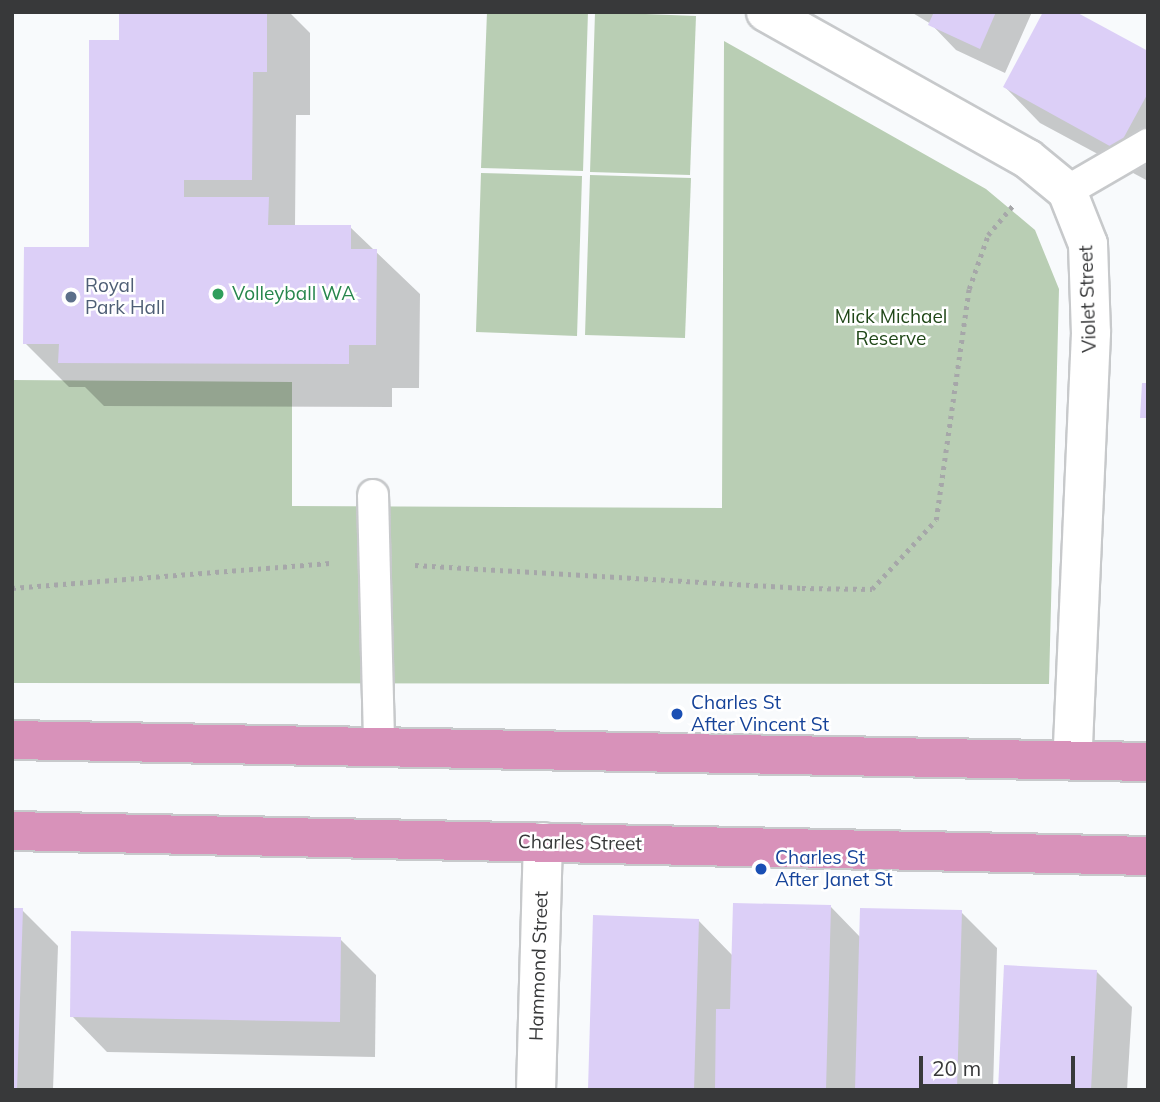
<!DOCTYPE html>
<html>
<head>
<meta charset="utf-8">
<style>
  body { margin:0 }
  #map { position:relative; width:1160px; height:1102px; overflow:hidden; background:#f8fafc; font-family:Mulish,sans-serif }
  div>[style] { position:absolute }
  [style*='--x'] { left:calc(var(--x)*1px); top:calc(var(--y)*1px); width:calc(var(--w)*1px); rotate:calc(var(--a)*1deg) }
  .green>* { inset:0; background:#b9ceb4 }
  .shadow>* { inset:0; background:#0003 }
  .building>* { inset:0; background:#dccff7 }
  .path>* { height:4.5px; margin-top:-2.25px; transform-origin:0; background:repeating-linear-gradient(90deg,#a6a7a9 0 3.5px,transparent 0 8.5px) }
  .roads { filter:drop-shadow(2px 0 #c7c9cb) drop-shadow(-2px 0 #c7c9cb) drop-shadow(0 2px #c7c9cb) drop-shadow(0 -2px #c7c9cb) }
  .service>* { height:30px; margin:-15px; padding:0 15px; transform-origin:15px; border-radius:15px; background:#fff }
  .minor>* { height:38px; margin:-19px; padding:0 19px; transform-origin:19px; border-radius:19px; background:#fff }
  .trunk>* { height:38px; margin:-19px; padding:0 19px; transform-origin:19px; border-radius:19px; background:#d892ba }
  .dots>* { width:19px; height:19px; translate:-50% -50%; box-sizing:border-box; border:4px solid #fff; border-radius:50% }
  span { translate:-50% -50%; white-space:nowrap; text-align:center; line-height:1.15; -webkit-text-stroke:5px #fff; paint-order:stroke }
  .service-label { font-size:19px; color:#4e5e75 }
  .left { translate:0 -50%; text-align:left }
  .leisure-label { font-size:19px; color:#27864d }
  .street-label { font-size:19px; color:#38393a }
  .park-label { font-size:19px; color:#204718 }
  .transit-label { font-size:19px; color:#164399 }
  .frame { position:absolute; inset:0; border:14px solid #38393a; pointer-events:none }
  .scale { position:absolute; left:919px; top:1056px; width:156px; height:32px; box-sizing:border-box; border:4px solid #38393a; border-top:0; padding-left:9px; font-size:21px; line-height:24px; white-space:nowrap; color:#38393a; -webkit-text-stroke:5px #fff; paint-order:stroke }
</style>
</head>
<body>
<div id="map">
  <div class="green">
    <i style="clip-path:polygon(487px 12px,588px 12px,583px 171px,481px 168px)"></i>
    <i style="clip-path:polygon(595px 12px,696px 16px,690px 175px,590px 172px)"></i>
    <i style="clip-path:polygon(724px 41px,986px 189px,1035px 230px,1059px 289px,1049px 684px,12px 683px,12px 380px,292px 382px,292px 506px,722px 508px)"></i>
    <i style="clip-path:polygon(481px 173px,582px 176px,577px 336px,476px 332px)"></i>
    <i style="clip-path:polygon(590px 175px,691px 178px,685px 338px,585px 335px)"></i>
  </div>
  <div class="shadow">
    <i style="clip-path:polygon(121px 12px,289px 12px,310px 33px,310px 115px,296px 115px,295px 227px,350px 227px,420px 294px,419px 388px,392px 388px,392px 407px,104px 406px,85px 387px,69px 387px,25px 343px,90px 249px,121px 41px)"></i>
    <i style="clip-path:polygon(911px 12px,1032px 12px,1005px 73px,956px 50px,931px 24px)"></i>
    <i style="clip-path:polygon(1148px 53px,1148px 181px,1040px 123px,1005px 87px)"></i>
    <i style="clip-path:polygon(831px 907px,861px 938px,961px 912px,997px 948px,993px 1090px,590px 1090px,698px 920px,733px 956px)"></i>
    <i style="clip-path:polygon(22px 910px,58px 946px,53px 1090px,12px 1090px)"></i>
    <i style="clip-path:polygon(340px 939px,376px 975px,375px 1057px,107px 1052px,72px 1016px)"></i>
    <i style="clip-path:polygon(1096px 971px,1132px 1007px,1127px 1090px,1000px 1090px)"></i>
  </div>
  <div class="building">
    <i style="clip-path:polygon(119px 12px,267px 12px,267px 72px,253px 72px,252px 180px,184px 180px,184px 197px,269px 197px,268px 225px,351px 225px,351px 249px,377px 249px,376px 345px,349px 345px,349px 364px,58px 363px,59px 344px,23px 344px,24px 247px,89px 247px,89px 40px,119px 40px)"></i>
    <i style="clip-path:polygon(934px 12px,996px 12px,980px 49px,928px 25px)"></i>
    <i style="clip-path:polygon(1043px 12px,1076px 12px,1148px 51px,1148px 93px,1117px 150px,1003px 87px)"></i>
    <i style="clip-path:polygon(1142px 383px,1148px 383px,1148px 418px,1140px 418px)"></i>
    <i style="clip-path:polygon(733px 903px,831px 905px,826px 1090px,715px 1090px,716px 1009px,730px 1009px)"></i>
    <i style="clip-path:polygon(12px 908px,23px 908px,17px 1090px,12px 1090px)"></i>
    <i style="clip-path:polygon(860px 908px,962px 910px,957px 1090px,855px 1090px)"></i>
    <i style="clip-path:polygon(593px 915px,699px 919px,694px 1090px,588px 1090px)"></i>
    <i style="clip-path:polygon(71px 931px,341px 937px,340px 1022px,70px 1017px)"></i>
    <i style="clip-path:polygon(1004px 965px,1097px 970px,1091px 1090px,998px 1090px)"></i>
  </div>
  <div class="path">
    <i style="--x:415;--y:565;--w:388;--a:3.4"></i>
    <i style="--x:802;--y:588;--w:70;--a:0.8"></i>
    <i style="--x:872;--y:589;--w:94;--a:-47.2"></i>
    <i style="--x:936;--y:520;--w:233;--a:-81.9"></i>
    <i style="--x:969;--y:289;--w:57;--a:-70.6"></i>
    <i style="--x:988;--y:235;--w:38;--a:-50"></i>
    <i style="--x:12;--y:588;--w:322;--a:-4.5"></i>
  </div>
  <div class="roads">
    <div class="service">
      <i style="--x:1067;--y:191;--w:94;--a:-30.1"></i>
      <i style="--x:373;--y:495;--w:254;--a:88.6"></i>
    </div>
    <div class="minor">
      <i style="--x:766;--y:12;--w:300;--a:29.3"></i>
      <i style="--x:1028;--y:159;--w:50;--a:39.4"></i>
      <i style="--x:1067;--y:191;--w:57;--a:68.4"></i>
      <i style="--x:1088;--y:244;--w:89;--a:88.1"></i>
      <i style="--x:1091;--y:333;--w:427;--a:92.5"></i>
      <i style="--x:536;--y:1090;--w:248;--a:-88.4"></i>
    </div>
    <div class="trunk">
      <i style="--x:12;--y:740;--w:1136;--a:1.11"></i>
      <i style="--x:12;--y:831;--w:1136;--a:1.26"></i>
    </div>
  </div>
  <div class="dots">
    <i style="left:218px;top:294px;background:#2e9e5b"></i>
    <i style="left:71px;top:297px;background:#5c6f8a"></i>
    <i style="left:677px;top:714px;background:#1a4fb4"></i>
    <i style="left:761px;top:869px;background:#1a4fb4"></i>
  </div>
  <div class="service-label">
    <span class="left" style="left:85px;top:297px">Royal<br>Park Hall</span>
  </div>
  <div class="leisure-label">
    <span class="left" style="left:232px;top:294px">Volleyball WA</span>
  </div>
  <div class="street-label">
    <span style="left:1088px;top:299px;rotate:-92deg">Violet Street</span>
    <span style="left:580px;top:843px;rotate:1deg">Charles Street</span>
    <span style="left:539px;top:966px;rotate:-88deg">Hammond Street</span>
  </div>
  <div class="park-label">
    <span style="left:891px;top:328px">Mick Michael<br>Reserve</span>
  </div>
  <div class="transit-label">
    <span class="left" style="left:691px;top:714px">Charles St<br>After Vincent St</span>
    <span class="left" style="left:775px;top:869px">Charles St<br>After Janet St</span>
  </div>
  <div class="frame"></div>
  <div class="scale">20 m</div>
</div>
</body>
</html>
